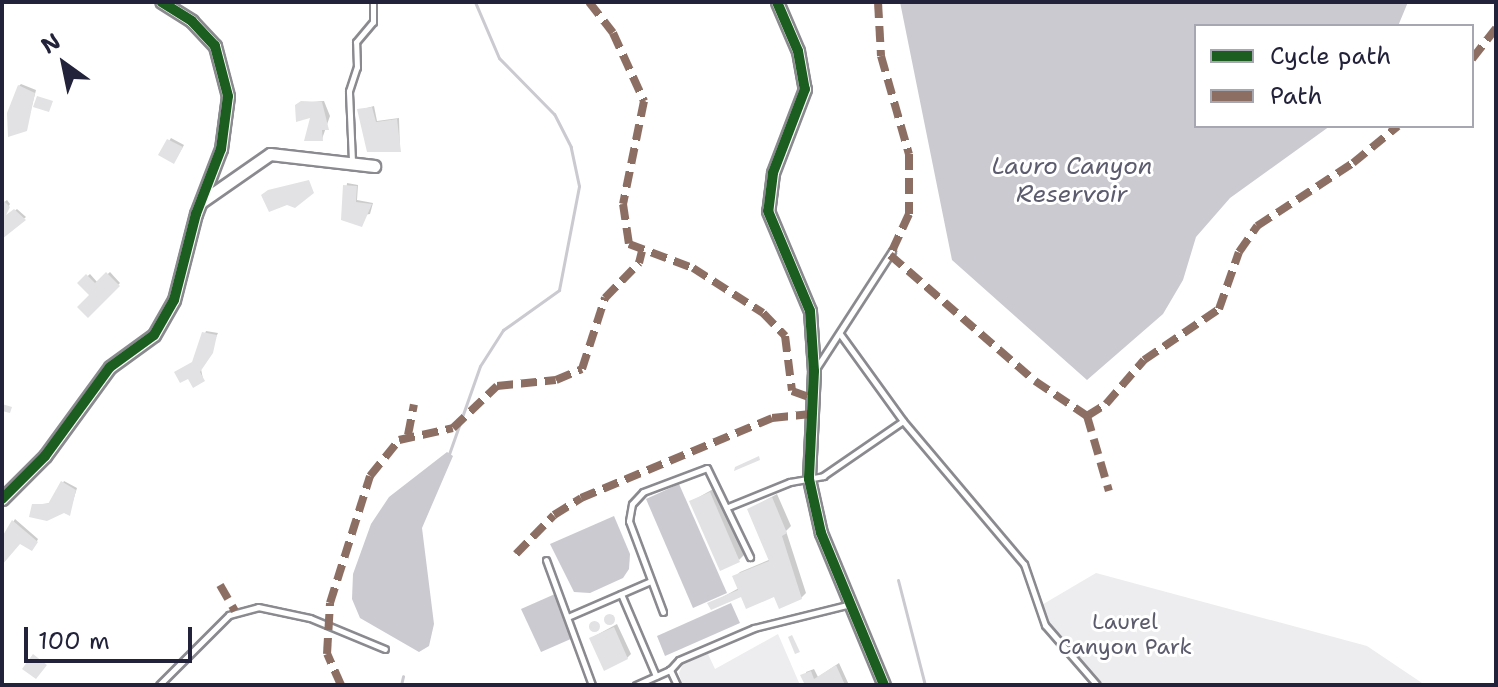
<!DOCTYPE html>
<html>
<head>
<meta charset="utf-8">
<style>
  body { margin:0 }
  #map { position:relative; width:1498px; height:687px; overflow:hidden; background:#fff; font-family:"Shantell Sans",sans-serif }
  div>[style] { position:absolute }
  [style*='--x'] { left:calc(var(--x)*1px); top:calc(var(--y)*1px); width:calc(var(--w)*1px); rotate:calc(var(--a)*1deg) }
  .green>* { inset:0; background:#ededef }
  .water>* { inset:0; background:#cacad0 }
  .shadow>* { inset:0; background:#0003 }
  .stream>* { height:3px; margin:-1.5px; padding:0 1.5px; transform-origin:1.5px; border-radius:1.5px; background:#cacad0 }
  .building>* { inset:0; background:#e2e2e4 }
  .round { border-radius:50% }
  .roads { filter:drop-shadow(2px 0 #8a8a8f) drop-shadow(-2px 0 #8a8a8f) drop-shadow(0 2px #8a8a8f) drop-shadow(0 -2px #8a8a8f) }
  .lane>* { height:5px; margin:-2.5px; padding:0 2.5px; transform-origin:2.5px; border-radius:2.5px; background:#fff }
  .street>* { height:11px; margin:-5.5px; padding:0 5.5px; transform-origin:5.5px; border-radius:5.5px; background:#fff }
  .quiet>* { height:8px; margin-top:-4px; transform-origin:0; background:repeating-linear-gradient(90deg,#8d6e63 0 16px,transparent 0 24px) }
  .cycleway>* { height:10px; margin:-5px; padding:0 5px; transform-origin:5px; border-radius:5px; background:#1b5e20 }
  span { translate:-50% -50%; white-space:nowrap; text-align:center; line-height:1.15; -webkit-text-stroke:6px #fff; paint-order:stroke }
  .park-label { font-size:22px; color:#5b5b6d }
  .water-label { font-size:24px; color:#5c5c6f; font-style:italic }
  .frame { position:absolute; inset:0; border:4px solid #22223b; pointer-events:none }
  .legend { position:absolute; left:1194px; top:24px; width:280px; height:104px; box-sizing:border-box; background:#fff; border:2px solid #a7a7b1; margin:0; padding:10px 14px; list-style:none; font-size:24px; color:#22223b }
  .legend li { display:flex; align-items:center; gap:16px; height:40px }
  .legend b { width:40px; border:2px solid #a7a7b1 }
  .north { position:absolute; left:24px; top:24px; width:80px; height:80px; -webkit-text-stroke:6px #fff; paint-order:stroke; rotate:327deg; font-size:22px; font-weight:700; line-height:32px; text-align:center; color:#22223b }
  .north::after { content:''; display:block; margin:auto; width:28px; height:36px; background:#22223b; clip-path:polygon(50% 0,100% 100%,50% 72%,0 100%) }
  .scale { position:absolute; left:24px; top:627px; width:168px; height:36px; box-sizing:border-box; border:4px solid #22223b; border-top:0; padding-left:10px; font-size:24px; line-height:28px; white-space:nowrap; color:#22223b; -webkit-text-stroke:6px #fff; paint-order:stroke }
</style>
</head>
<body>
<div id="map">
  <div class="green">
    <i style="clip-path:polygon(1096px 573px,1367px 646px,1425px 685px,1102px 685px,1051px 628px,1040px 606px)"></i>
    <i style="clip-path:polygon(778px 634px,800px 685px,682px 685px,679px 673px,683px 664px,708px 654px,715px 669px)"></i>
  </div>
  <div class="water">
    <i style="clip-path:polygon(900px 2px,1408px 2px,1398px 26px,1196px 26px,1196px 126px,1330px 126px,1230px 198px,1196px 237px,1183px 280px,1163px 314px,1087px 380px,952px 260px)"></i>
    <i style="clip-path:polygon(447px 452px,453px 456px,422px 528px,434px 624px,429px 646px,419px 652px,360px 618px,352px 599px,353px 574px,371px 524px,389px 497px)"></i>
    <i style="clip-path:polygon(679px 484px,727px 593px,693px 608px,646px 499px)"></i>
    <i style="clip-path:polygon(614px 516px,630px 554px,629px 569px,623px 578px,590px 593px,574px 592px,550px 544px)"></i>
    <i style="clip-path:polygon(555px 594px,573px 638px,541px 652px,521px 609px)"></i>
    <i style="clip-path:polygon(731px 603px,740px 623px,665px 656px,657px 636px)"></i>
  </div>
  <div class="shadow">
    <i style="clip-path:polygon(21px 84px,36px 90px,26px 129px,19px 86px)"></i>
    <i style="clip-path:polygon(324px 101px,330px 116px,322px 139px,313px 115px,299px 103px)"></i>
    <i style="clip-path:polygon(374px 106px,377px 121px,399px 118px,400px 150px,369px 150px,360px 110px)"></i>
    <i style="clip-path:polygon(171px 138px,184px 145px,176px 159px,161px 154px)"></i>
    <i style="clip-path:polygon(347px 183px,358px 185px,357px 200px,373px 203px,370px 214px,343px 218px)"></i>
    <i style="clip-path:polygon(7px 200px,10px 204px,2px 217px,2px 204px)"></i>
    <i style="clip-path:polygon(17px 209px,26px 217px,2px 237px,2px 221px)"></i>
    <i style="clip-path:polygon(110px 272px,120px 283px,88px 315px,92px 295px,80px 283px,90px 274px,98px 283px)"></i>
    <i style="clip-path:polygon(206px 331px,218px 333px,201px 369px,203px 379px,194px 362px)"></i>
    <i style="clip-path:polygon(64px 481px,77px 488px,69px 514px,34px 505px,51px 503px)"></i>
    <i style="clip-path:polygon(715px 488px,744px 555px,739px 560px,692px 501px)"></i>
    <i style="clip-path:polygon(777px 494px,791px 526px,786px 531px,806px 593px,801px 598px,742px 595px,710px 604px,739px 588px,735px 577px,740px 572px,771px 559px,750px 509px)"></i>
    <i style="clip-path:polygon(15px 519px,38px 539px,34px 547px,20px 542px,2px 562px,2px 541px)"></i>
    <i style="clip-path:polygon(613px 615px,614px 619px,608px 621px,607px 616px)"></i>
    <i style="clip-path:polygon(617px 624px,631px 654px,627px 658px,591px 638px)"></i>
    <i style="clip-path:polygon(839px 663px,849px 685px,807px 685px,806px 672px,814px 669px,818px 677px)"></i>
  </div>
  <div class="stream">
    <i style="--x:449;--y:454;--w:93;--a:-70.6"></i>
    <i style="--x:480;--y:366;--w:43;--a:-57.4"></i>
    <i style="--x:503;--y:330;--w:69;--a:-35.5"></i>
    <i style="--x:559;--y:290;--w:106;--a:-79.1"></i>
    <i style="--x:579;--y:186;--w:40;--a:-102"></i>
    <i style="--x:571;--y:147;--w:37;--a:-117"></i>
    <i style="--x:554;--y:114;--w:78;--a:-134.5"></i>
    <i style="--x:499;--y:58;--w:61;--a:-113.2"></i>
    <i style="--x:898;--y:580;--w:108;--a:75.6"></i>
    <i style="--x:401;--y:685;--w:9;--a:-77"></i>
  </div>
  <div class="building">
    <i style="clip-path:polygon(18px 85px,35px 93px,27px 131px,8px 137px,7px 113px)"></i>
    <i style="clip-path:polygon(37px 96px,53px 101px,49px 112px,33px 107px)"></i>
    <i style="clip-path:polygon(301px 101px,322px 102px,329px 130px,322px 130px,323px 141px,304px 141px,310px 118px,296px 122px,295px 105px)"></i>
    <i style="clip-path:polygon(372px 107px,376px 122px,397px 119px,401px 152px,367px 152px,357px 109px)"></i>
    <i style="clip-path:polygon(167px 139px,183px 147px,174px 164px,158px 155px)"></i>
    <i style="clip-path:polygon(309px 180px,314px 193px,295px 208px,287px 205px,269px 212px,261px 195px,268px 190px)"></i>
    <i style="clip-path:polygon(343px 185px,357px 186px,356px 202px,372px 204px,362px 227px,341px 220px)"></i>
    <i style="clip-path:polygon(4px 201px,10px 207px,6px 215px,14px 209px,26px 220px,2px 239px)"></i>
    <i style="clip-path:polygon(106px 272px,120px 286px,88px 318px,77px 307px,89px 295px,77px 283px,86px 274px,95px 283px)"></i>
    <i style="clip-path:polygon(202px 332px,217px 335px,213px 353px,200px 372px,205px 381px,193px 388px,188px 379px,180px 383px,174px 372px,192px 362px)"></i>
    <i style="clip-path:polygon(2px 404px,12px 407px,10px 413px,2px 411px)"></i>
    <i style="clip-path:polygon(759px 456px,760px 460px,734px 471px,735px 467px)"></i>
    <i style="clip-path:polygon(61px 481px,76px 490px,70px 516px,64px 513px,47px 521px,29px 517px,32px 504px,48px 504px)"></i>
    <i style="clip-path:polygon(710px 492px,740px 562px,720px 571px,689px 501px)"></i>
    <i style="clip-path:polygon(772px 497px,787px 533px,782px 536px,802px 599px,779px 609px,774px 597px,746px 609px,741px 597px,711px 610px,707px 603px,738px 590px,732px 576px,769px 561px,747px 509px)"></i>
    <i style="clip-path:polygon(12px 520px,38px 542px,32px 551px,20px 544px,2px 565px,2px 537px)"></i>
    <i class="round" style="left:603.5px;top:613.5px;width:11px;height:11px"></i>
    <i class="round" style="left:588.5px;top:620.5px;width:11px;height:11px"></i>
    <i style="clip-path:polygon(614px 627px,628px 659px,604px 671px,589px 638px)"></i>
    <i style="clip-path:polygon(792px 635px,800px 652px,795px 654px,788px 637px)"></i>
    <i style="clip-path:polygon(33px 654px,47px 665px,36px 679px,22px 669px)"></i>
    <i style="clip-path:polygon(836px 665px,845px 685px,805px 685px,800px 675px,811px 671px,814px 679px)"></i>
  </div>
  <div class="roads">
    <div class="lane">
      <i style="--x:352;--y:161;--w:70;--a:-92.5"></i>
      <i style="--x:349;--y:91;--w:25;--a:-72"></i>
      <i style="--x:357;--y:67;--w:25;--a:-92"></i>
      <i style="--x:356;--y:42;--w:26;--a:-50"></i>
      <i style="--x:373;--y:22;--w:20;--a:-90"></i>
      <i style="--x:817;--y:367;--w:138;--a:-57.1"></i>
      <i style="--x:903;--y:421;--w:187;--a:49.8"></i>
      <i style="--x:1024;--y:564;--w:65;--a:71"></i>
      <i style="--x:1045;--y:625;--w:79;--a:49.1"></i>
      <i style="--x:728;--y:507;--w:67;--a:-22"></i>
      <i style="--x:790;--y:482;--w:34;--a:-10"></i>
      <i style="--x:823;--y:476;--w:97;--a:-34.5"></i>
      <i style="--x:903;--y:421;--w:107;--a:-125.9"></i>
      <i style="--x:546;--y:560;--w:133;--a:69.8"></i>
      <i style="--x:621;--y:594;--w:89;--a:66.9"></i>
      <i style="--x:663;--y:612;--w:97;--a:-110.5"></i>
      <i style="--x:629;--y:521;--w:17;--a:-80"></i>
      <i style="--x:632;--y:504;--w:16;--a:-47"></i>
      <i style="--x:643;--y:492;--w:68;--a:-20.6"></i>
      <i style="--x:707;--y:468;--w:99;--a:64.2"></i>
      <i style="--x:570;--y:616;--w:88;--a:-23.4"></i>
      <i style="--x:159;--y:685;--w:99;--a:-45"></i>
      <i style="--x:229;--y:615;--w:30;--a:-15"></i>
      <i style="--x:258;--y:607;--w:53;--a:11.9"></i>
      <i style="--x:310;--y:618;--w:81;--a:22.5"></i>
      <i style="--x:636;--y:685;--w:37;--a:-24"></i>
      <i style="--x:677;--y:685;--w:17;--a:-115"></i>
      <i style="--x:670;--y:670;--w:13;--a:-48"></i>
      <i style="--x:679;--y:660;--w:82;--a:-23.1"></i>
      <i style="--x:754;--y:628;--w:100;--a:-13.9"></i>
    </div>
    <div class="street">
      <i style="--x:777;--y:2;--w:53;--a:66.8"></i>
      <i style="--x:798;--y:51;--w:39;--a:80"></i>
      <i style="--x:805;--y:89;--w:90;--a:110.9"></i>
      <i style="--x:773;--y:173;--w:38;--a:97"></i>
      <i style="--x:768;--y:211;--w:108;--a:67.2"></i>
      <i style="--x:810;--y:311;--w:60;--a:86.2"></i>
      <i style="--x:814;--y:371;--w:108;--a:92.7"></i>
      <i style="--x:809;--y:479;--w:55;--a:77.5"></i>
      <i style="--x:821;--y:533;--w:165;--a:67.5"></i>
      <i style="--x:201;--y:202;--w:84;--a:-34.8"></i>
      <i style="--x:270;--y:154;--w:105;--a:6.6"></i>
      <i style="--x:2;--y:499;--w:61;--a:-45"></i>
      <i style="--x:45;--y:456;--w:110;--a:-53.9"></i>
      <i style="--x:110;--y:367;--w:54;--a:-36"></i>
      <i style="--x:154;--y:335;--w:40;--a:-60.3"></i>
      <i style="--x:174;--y:300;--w:89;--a:-75.7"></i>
      <i style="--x:196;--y:214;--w:70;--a:-69"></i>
      <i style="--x:221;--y:149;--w:53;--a:-82.5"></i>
      <i style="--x:228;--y:96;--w:52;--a:-104.6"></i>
      <i style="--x:215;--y:46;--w:34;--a:-133"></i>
      <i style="--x:192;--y:21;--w:36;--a:-148"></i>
    </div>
  </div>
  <div class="quiet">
    <i style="--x:589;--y:2;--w:39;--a:52"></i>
    <i style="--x:613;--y:33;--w:75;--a:65.5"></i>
    <i style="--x:644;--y:101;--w:105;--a:101.5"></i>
    <i style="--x:623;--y:204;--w:40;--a:81.5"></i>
    <i style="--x:629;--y:244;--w:68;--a:20.6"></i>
    <i style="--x:693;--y:268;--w:83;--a:32.7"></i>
    <i style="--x:763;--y:313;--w:32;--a:46"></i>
    <i style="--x:785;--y:336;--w:55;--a:82.7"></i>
    <i style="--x:792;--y:391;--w:20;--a:20"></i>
    <i style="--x:878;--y:2;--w:54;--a:86.8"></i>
    <i style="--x:881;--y:56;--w:102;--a:74.1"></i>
    <i style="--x:909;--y:154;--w:60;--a:90"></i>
    <i style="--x:909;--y:214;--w:41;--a:114.7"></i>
    <i style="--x:1472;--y:59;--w:39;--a:-52"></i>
    <i style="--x:890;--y:255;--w:192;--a:41"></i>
    <i style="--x:1035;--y:381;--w:63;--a:33.9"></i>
    <i style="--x:1087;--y:416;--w:22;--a:-32"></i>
    <i style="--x:1106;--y:404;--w:58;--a:-49.2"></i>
    <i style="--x:1144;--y:360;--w:91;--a:-34.2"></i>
    <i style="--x:1219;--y:309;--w:60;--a:-70.7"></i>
    <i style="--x:1239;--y:252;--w:32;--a:-55"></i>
    <i style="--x:1257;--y:226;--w:115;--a:-33.3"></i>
    <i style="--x:1353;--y:163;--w:58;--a:-39.4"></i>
    <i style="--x:1087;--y:416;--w:78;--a:73.7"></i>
    <i style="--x:408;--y:435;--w:31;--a:-79"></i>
    <i style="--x:516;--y:554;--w:54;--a:-45.7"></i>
    <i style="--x:554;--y:515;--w:32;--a:-32"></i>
    <i style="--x:581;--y:498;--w:207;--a:-22.7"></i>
    <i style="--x:772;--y:418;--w:39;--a:-6"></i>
    <i style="--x:220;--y:585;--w:30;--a:60"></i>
    <i style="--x:341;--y:685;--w:34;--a:-114"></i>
    <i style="--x:327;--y:654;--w:51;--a:-86.6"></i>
    <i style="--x:330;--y:603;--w:133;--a:-72.5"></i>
    <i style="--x:370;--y:476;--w:46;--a:-51.1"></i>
    <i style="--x:399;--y:440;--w:55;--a:-12.5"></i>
    <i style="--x:453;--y:428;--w:61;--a:-43.7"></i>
    <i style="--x:497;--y:386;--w:59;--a:-5.8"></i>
    <i style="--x:556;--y:380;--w:28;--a:-23"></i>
    <i style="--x:582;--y:369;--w:75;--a:-72.1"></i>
    <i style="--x:605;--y:298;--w:49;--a:-45.8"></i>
    <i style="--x:639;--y:263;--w:12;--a:-76"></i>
  </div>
  <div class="cycleway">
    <i style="--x:777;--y:2;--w:53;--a:66.8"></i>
    <i style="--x:798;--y:51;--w:39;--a:80"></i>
    <i style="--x:805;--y:89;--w:90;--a:110.9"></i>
    <i style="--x:773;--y:173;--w:38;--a:97"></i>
    <i style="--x:768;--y:211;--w:108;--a:67.2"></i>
    <i style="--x:810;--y:311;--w:60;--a:86.2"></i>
    <i style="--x:814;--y:371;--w:108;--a:92.7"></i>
    <i style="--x:809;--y:479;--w:55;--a:77.5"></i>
    <i style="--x:821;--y:533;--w:165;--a:67.5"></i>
    <i style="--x:2;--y:499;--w:61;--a:-45"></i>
    <i style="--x:45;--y:456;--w:110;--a:-53.9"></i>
    <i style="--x:110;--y:367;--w:54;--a:-36"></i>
    <i style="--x:154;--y:335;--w:40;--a:-60.3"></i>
    <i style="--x:174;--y:300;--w:89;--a:-75.7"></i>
    <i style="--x:196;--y:214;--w:70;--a:-69"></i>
    <i style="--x:221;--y:149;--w:53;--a:-82.5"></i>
    <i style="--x:228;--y:96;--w:52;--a:-104.6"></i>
    <i style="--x:215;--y:46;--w:34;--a:-133"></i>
    <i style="--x:192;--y:21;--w:36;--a:-148"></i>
  </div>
  <div class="park-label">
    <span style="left:1125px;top:634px">Laurel<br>Canyon Park</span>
  </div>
  <div class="water-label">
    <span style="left:1072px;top:181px">Lauro Canyon<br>Reservoir</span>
  </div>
  <div class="frame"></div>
  <ul class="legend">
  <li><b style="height:10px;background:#1b5e20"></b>Cycle path</li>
  <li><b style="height:10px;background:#8d6e63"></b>Path</li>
  </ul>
  <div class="north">N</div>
  <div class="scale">100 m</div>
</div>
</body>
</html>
